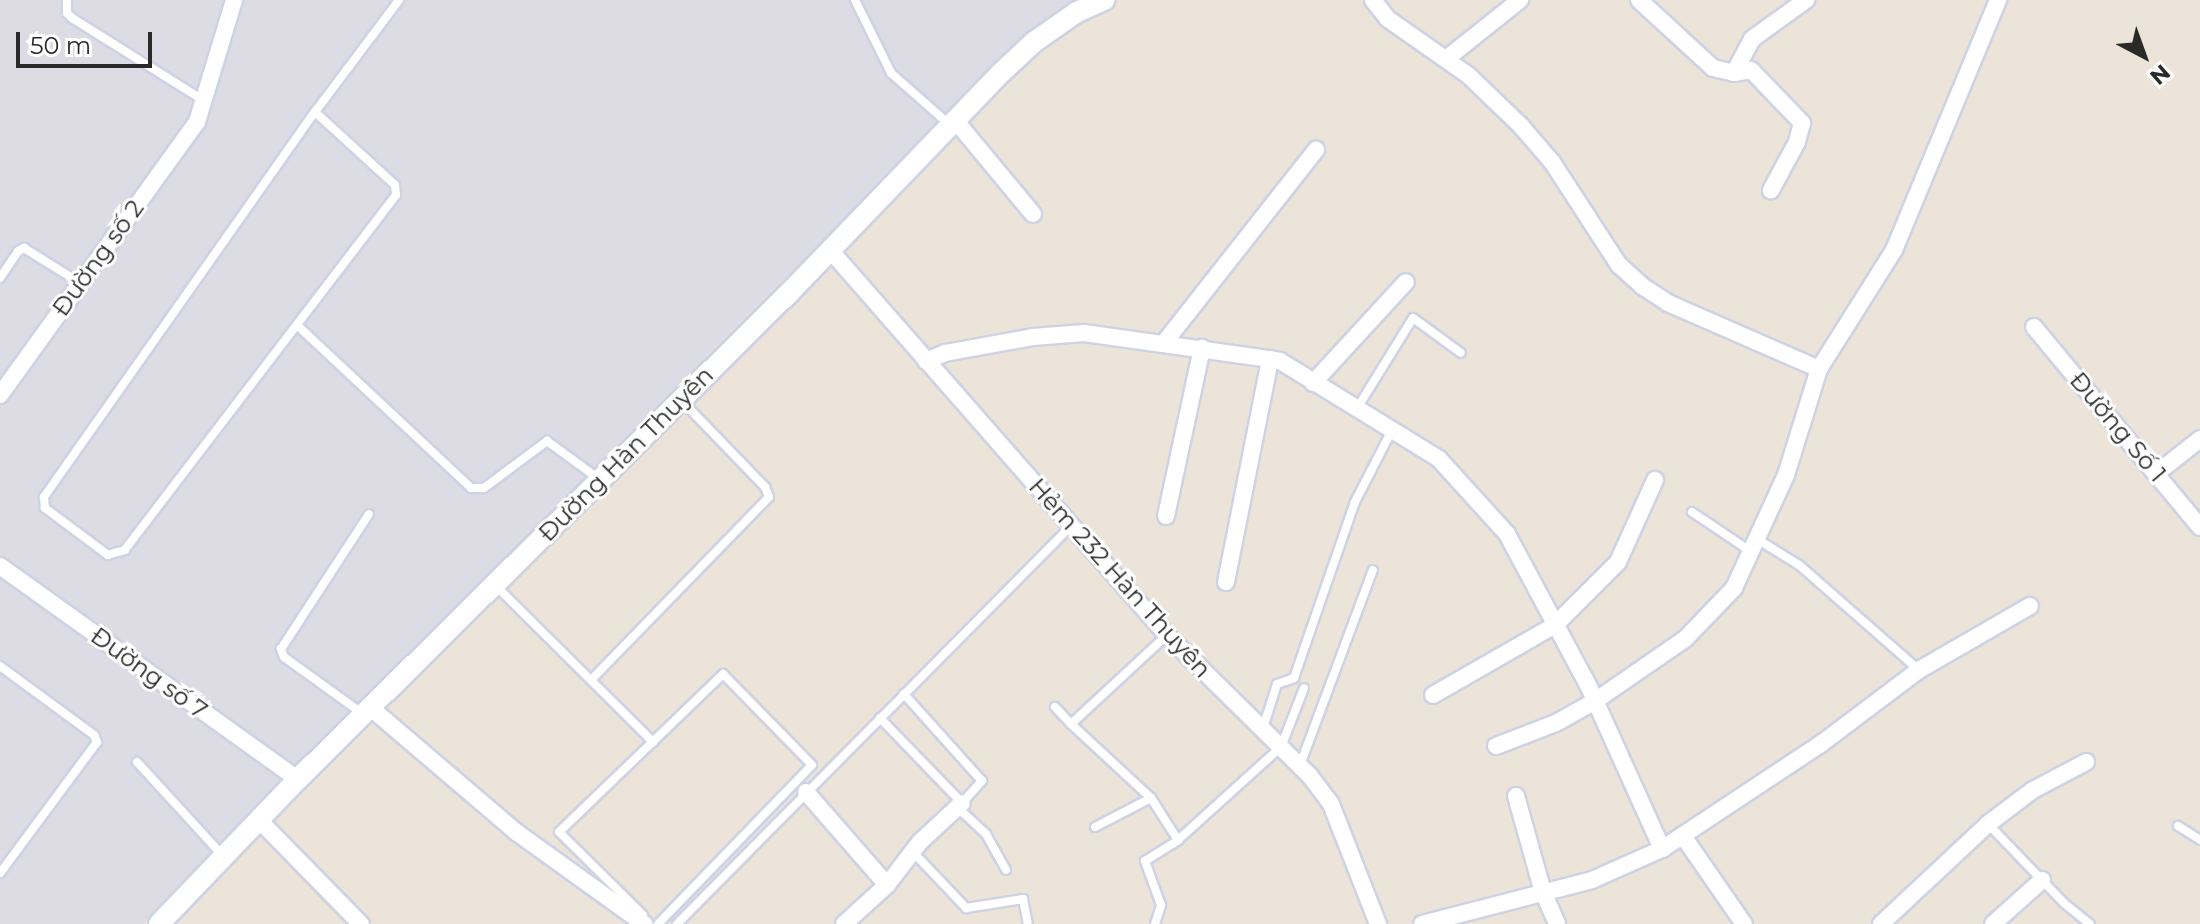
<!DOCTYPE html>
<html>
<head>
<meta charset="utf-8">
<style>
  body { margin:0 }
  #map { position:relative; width:2200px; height:924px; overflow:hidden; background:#ede4d9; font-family:Montserrat,sans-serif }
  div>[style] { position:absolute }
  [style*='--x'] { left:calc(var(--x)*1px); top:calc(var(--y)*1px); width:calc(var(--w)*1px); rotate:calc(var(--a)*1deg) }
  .industrial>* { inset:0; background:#dddbe4 }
  .roads { filter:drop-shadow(2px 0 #ced3e4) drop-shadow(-2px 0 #ced3e4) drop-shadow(0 2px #ced3e4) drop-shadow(0 -2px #ced3e4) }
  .service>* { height:8px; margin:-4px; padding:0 4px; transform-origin:4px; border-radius:4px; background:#fff }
  .minor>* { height:16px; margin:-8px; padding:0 8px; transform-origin:8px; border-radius:8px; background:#fff }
  .tertiary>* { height:20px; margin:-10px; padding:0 10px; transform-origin:10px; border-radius:10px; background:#fff }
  span { translate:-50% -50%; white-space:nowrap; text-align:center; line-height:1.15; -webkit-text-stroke:6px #fff; paint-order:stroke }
  .street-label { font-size:24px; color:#292929 }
  .north { position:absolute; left:2104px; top:16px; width:80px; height:80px; -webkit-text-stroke:6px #fff; paint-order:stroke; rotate:139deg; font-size:22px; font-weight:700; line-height:32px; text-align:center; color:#292929 }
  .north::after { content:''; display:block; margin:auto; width:28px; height:36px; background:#292929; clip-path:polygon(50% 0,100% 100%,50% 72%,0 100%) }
  .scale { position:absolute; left:16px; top:32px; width:136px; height:36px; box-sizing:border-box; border:4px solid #292929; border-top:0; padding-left:10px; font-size:24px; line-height:28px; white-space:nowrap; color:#292929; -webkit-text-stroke:6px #fff; paint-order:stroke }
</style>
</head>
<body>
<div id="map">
  <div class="industrial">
    <i style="clip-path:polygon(0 0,1077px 0,1030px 31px,997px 62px,781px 286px,358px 704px,144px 924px,0 924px)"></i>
  </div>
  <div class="roads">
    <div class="service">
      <i style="--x:67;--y:0;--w:13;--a:90"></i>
      <i style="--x:67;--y:13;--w:7;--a:45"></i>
      <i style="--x:72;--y:18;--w:158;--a:32.1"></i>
      <i style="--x:855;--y:0;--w:81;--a:63.7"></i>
      <i style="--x:891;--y:73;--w:79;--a:41.4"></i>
      <i style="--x:315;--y:112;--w:108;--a:42.4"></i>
      <i style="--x:395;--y:185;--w:10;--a:84"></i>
      <i style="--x:396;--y:195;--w:447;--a:127.4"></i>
      <i style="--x:125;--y:550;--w:18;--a:164"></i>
      <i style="--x:108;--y:555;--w:79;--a:-143.3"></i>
      <i style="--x:45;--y:508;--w:11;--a:-95"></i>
      <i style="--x:44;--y:497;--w:471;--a:-54.9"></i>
      <i style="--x:315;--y:112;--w:140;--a:-53.1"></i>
      <i style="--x:0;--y:278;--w:32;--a:-56"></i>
      <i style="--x:18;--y:251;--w:7;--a:-27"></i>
      <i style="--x:24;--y:248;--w:66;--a:32"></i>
      <i style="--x:298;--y:326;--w:237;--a:43.1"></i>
      <i style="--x:471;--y:488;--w:13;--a:0"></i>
      <i style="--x:484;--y:488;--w:79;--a:-36.7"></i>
      <i style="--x:547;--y:441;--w:64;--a:36.2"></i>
      <i style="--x:1356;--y:410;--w:108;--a:-58.2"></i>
      <i style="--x:1413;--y:318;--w:59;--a:36.1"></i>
      <i style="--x:1692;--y:512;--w:70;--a:33.9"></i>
      <i style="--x:1757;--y:539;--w:49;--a:31.8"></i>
      <i style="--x:1799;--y:565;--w:158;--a:41.2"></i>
      <i style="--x:495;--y:585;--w:223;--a:44.8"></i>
      <i style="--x:0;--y:666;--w:117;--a:36.3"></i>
      <i style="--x:94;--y:735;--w:8;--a:67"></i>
      <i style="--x:97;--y:742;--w:163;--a:126.5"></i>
      <i style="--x:591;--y:680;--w:255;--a:-45.8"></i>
      <i style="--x:769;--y:497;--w:11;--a:-112"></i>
      <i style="--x:765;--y:487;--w:121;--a:-134"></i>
      <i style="--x:1055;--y:707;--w:23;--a:47"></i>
      <i style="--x:1071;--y:724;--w:131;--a:-42.8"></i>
      <i style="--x:363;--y:714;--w:97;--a:-144.2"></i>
      <i style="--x:284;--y:657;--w:9;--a:-111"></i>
      <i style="--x:281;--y:649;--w:161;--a:-56.9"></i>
      <i style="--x:880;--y:718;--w:118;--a:46"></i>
      <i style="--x:962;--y:803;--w:30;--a:-48"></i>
      <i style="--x:982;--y:781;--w:117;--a:-131.9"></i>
      <i style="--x:1071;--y:724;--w:109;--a:42.8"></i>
      <i style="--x:1151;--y:798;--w:63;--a:152.6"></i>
      <i style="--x:1263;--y:728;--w:46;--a:-72.3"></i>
      <i style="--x:1277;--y:684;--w:18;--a:-19"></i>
      <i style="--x:1294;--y:678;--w:186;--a:-70.9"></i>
      <i style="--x:1355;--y:502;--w:81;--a:-62.8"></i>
      <i style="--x:137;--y:762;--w:127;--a:47.5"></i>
      <i style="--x:1300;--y:765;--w:208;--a:-69.5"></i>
      <i style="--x:1151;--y:798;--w:50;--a:57.3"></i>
      <i style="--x:957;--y:807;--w:40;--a:43"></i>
      <i style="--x:986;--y:834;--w:41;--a:60.9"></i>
      <i style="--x:1988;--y:824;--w:110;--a:46.1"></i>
      <i style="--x:2064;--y:903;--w:33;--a:39"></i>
      <i style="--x:2178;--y:826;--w:26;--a:32"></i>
      <i style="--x:912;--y:851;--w:79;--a:46.5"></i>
      <i style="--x:966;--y:908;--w:58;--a:-9"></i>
      <i style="--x:1023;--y:899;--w:25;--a:79"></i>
      <i style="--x:643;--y:915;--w:118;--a:-135.3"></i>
      <i style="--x:559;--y:832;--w:228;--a:-43.9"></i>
      <i style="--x:723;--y:674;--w:127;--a:45.6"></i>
      <i style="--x:812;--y:765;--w:221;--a:134.1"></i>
      <i style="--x:677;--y:924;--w:560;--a:-45.29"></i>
      <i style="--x:1155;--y:924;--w:20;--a:-72"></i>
      <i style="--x:1161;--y:905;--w:47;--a:-110"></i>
      <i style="--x:1145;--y:861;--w:39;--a:-32"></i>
      <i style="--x:1178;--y:840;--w:139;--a:-42.1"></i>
      <i style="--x:1281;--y:747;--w:63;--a:-68.7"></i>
    </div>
    <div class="minor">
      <i style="--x:1373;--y:0;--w:24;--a:52"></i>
      <i style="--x:1388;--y:19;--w:98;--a:35"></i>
      <i style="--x:1468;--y:75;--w:74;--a:43.9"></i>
      <i style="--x:1521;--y:126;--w:48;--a:49.3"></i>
      <i style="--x:1552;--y:162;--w:123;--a:57"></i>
      <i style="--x:1619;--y:265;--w:31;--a:42"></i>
      <i style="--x:1642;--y:286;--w:31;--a:33"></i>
      <i style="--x:1668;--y:303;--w:165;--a:23.6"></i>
      <i style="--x:1639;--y:0;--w:100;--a:42.6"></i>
      <i style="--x:1713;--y:68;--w:22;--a:13"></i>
      <i style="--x:1734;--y:73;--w:17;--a:-10"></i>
      <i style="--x:1751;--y:70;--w:74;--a:46.1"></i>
      <i style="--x:1802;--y:123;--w:20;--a:105"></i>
      <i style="--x:1797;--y:142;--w:55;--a:118.4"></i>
      <i style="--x:1446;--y:59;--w:95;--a:-38.6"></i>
      <i style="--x:1734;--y:73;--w:38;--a:-62"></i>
      <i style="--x:1752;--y:39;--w:67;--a:-35.8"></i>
      <i style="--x:955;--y:120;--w:122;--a:50.3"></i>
      <i style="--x:830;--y:250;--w:512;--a:48.8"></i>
      <i style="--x:1167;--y:635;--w:201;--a:44.6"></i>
      <i style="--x:1310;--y:776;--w:35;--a:53"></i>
      <i style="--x:1331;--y:804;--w:129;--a:68.6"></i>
      <i style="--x:2034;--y:327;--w:260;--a:50.3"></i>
      <i style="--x:1164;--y:343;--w:246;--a:-51.8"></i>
      <i style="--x:926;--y:361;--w:21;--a:-23"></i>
      <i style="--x:945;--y:353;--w:89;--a:-10.3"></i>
      <i style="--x:1033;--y:337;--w:51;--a:-4.5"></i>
      <i style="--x:1084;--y:333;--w:188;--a:8"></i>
      <i style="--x:1270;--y:359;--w:10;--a:11"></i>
      <i style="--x:1280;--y:361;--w:187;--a:31.6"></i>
      <i style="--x:1439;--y:459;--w:101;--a:47.8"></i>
      <i style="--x:1507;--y:534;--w:174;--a:61.8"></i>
      <i style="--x:1589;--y:687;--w:178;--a:65.7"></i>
      <i style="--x:1313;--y:383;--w:137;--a:-47.4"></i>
      <i style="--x:0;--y:395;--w:337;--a:-54.2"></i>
      <i style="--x:197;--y:122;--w:127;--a:-73.1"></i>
      <i style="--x:2157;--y:473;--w:55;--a:-38.3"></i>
      <i style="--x:1166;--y:516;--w:172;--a:-77.9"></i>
      <i style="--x:0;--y:566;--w:366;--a:35.6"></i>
      <i style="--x:1226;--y:582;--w:227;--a:-78.8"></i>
      <i style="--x:1433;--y:695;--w:141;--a:-29.8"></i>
      <i style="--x:1555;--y:625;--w:89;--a:-45"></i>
      <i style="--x:1618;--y:562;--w:90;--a:-65.7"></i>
      <i style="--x:371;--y:708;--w:191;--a:40.5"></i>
      <i style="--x:516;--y:832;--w:158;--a:35.7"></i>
      <i style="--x:1496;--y:746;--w:64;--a:-21"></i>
      <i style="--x:1556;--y:723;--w:45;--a:-29.4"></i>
      <i style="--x:1595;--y:701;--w:109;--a:-34.6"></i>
      <i style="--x:1685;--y:639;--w:71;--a:-46.1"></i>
      <i style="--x:1734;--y:588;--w:124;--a:-65.3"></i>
      <i style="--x:1786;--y:475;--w:111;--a:-72.7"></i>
      <i style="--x:1819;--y:369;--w:141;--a:-57.8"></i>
      <i style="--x:1894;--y:250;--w:271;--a:-67.4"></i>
      <i style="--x:806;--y:792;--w:123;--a:48.9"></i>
      <i style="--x:1516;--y:796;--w:100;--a:74.3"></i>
      <i style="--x:1543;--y:892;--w:35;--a:66"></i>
      <i style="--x:259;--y:820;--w:146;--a:45.6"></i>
      <i style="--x:1683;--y:836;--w:107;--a:55.3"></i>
      <i style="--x:844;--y:924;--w:58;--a:-42.2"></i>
      <i style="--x:887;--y:885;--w:54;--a:-52.5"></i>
      <i style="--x:920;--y:842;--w:57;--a:-42.9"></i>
      <i style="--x:1422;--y:924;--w:176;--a:-14.5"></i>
      <i style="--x:1592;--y:880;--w:77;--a:-23.9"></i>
      <i style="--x:1662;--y:849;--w:192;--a:-33.5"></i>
      <i style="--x:1822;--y:743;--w:121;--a:-37"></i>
      <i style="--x:1919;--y:670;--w:128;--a:-30"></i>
      <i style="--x:1881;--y:924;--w:146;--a:-43.1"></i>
      <i style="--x:1988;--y:824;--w:56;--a:-37.1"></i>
      <i style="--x:2033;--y:790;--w:60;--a:-27.8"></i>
      <i style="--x:1993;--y:924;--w:66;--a:-41.9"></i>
    </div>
    <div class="tertiary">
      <i style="--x:159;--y:924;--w:201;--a:-46.2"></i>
      <i style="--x:298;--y:779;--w:691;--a:-44.71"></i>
      <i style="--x:789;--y:293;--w:307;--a:-46.1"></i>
      <i style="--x:1002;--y:72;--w:44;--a:-43.2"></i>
      <i style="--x:1034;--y:42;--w:52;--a:-34.9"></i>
      <i style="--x:1077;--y:12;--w:30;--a:-24"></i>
    </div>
  </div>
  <div class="street-label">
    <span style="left:98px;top:258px;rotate:-54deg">Đường số 2</span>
    <span style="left:2118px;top:427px;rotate:50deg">Đường Số 1</span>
    <span style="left:626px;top:454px;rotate:-45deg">Đường Hàn Thuyên</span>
    <span style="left:1120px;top:578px;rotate:48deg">Hẻm 232 Hàn Thuyên</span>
    <span style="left:149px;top:673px;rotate:36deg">Đường số 7</span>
  </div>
  <div class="north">N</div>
  <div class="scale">50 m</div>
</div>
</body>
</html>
